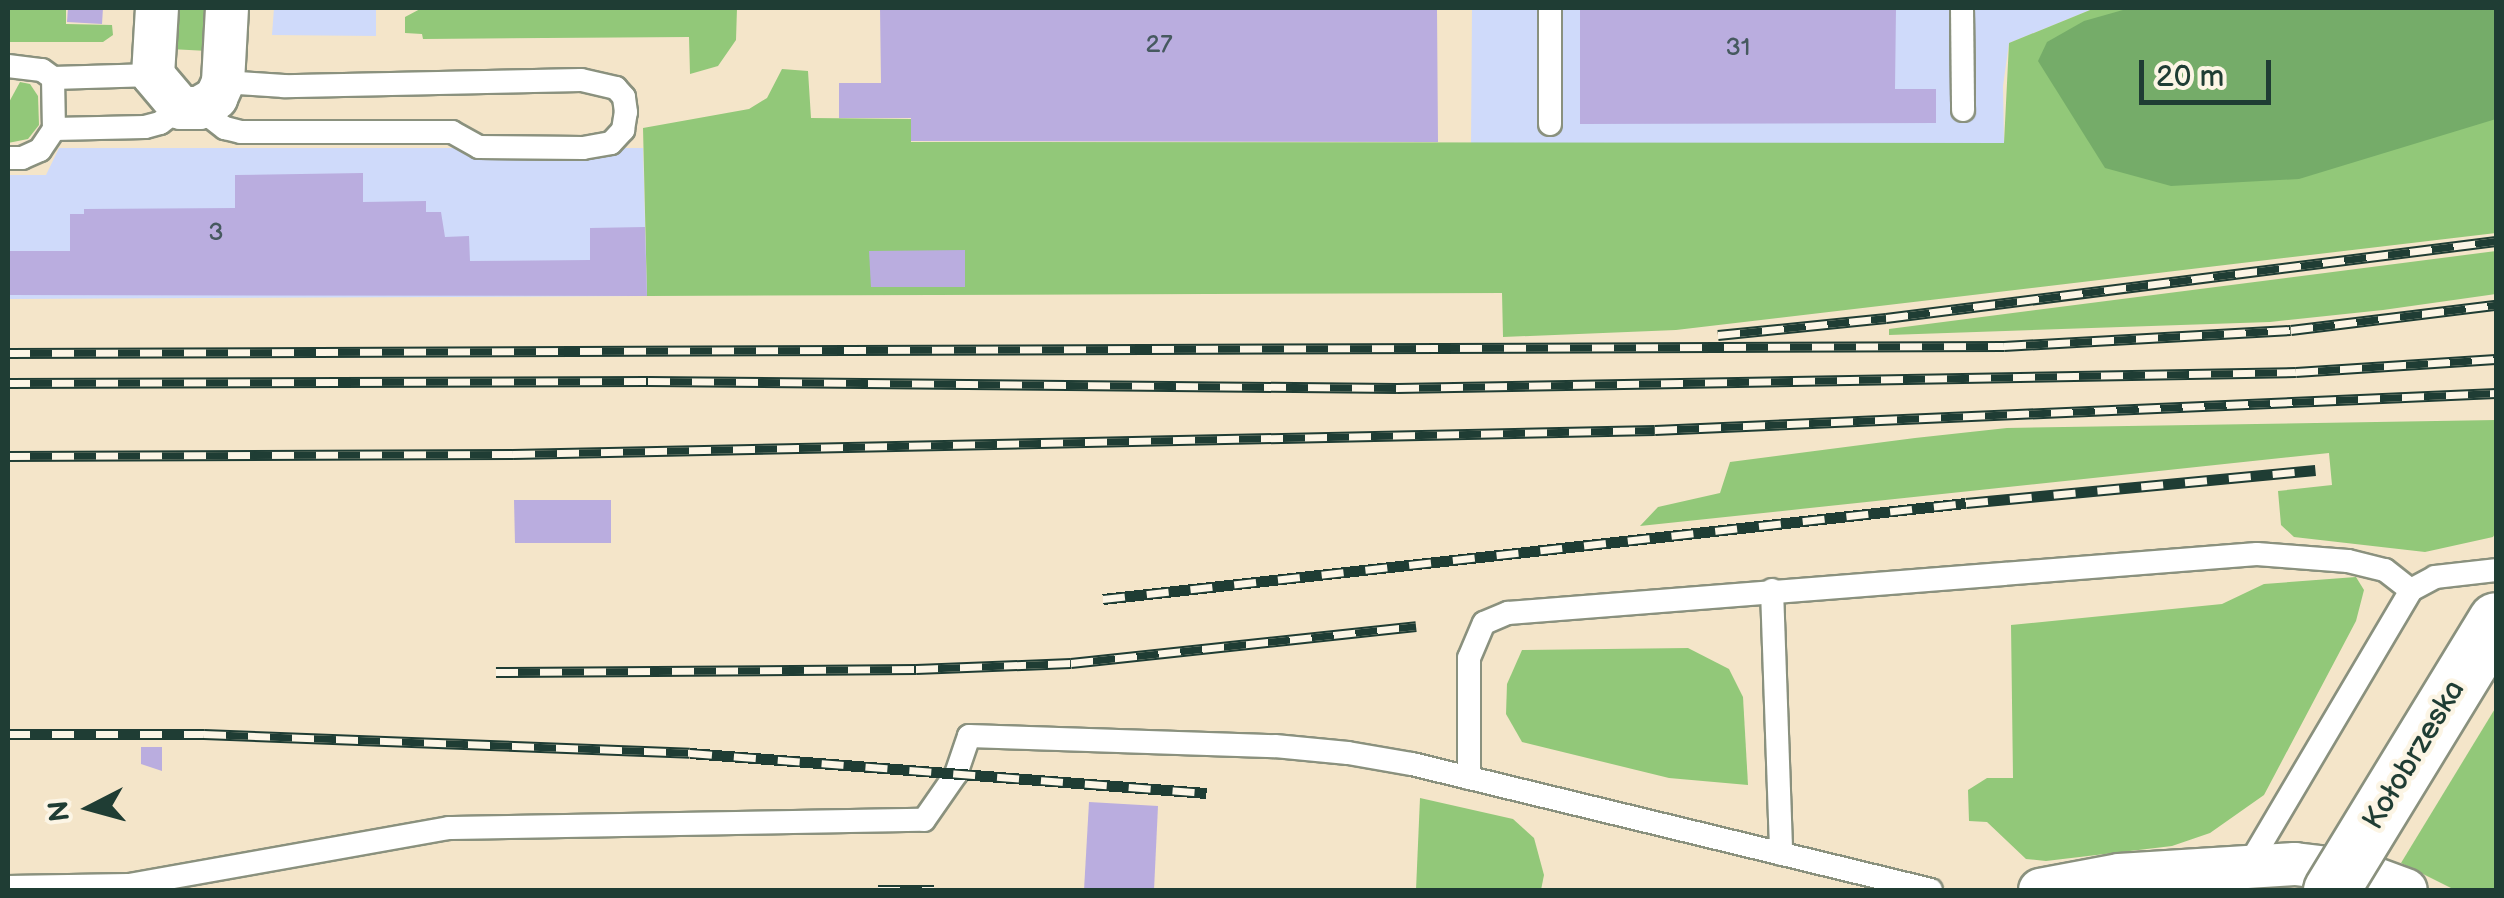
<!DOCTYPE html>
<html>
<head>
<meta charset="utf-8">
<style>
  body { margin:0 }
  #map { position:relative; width:2504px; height:898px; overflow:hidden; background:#f4e5c9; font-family:"Balsamiq Sans",sans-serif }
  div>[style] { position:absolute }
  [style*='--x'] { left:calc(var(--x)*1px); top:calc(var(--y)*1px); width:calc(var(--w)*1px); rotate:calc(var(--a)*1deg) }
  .built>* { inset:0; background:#cfdafa }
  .green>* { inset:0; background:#92c879 }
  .forest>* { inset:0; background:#75ac69 }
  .building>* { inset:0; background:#baaddf }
  .roads { filter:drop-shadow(2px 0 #8a917e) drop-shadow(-2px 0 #8a917e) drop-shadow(0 2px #8a917e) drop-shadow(0 -2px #8a917e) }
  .service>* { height:22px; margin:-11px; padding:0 11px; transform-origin:11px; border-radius:11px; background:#fff }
  .minor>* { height:42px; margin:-21px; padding:0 21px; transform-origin:21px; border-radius:21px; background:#fff }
  .rail>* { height:11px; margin-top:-5.5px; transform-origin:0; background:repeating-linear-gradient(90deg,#fcf5e5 0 22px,#1f3d34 0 44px); box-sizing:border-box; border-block:2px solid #1f3d34 }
  .bridges { filter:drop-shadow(2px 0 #8a917e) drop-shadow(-2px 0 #8a917e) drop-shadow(0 2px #8a917e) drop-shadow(0 -2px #8a917e) }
  .secondary-bridge>* { height:55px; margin:-27.5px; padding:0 27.5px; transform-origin:27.5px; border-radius:27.5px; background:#fff }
  span { translate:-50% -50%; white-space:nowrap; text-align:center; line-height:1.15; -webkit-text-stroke:9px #fcf5e5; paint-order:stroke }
  .number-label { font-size:25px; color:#46595f }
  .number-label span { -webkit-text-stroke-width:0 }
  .street-label { font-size:30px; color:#1f3d34 }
  .frame { position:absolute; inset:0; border:10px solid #1f3d34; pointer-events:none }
  .north { position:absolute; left:40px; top:758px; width:100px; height:100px; -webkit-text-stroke:8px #fcf5e5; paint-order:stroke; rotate:264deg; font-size:28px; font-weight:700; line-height:40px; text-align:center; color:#1f3d34 }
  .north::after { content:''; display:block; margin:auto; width:35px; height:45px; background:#1f3d34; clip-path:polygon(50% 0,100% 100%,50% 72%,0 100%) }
  .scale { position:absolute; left:2139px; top:60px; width:132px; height:45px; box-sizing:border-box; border:5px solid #1f3d34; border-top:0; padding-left:12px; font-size:30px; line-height:35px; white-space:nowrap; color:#1f3d34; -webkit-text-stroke:8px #fcf5e5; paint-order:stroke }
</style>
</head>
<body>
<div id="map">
  <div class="built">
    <i style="clip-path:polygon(274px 8px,376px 8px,376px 36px,272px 35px)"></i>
    <i style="clip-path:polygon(1472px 8px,2095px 8px,2009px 43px,2003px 86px,2004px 143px,1471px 144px)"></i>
    <i style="clip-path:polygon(59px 148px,643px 148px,647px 296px,8px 299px,8px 175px,46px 175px)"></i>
  </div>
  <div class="green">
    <i style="clip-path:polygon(8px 8px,66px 8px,66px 24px,112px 25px,113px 35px,103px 42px,8px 42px)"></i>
    <i style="clip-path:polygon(172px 8px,210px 8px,208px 51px,170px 49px)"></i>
    <i style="clip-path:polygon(422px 8px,737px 8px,736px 40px,718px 66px,690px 74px,689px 37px,423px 39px,422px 34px,405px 33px,405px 17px)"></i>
    <i style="clip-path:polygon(2095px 8px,2496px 8px,2496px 233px,1676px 330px,1503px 337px,1502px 293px,647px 296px,643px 128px,749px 109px,767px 98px,782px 69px,808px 71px,811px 118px,911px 119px,911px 142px,2004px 143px,2009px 43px)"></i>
    <i style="clip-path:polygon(20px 82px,30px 84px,38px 96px,39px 125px,28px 139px,8px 143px,8px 104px)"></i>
    <i style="clip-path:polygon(2496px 251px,2496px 294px,2383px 310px,2270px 322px,1889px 335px,1889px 329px)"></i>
    <i style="clip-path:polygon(2496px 420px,2496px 532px,2493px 537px,2425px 552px,2294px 537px,2281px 525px,2278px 491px,2332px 485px,2329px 453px,1640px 526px,1658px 507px,1720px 493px,1730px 462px,1915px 438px,2007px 428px)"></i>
    <i style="clip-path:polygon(2356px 577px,2364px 590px,2356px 621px,2264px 795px,2210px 833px,2172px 846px,2046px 861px,2026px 859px,1987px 822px,1969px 821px,1968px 790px,1987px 778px,2013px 778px,2011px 625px,2222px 604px,2264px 584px)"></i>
    <i style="clip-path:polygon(1688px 648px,1729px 669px,1743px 697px,1748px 785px,1669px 778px,1522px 742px,1506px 714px,1507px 684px,1522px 650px)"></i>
    <i style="clip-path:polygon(2496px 707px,2496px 890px,2455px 890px,2401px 863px)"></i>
    <i style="clip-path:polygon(1420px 798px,1513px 819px,1534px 838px,1544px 875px,1541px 890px,1416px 890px)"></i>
  </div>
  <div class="forest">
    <i style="clip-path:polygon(2130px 8px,2496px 8px,2496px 119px,2299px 179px,2171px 186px,2105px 168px,2038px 61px,2047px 42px,2084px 21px)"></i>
  </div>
  <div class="building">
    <i style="clip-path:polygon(68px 8px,103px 8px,102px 24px,67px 22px)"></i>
    <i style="clip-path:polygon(880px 8px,1437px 9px,1438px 142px,911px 141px,911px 118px,839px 118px,839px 83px,881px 83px)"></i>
    <i style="clip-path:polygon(1580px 8px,1896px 8px,1895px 89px,1936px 89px,1936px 123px,1580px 124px)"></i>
    <i style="clip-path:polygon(363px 173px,363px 202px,426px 201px,426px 212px,441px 212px,445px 237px,469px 236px,470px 261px,590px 260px,590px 228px,645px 227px,647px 296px,8px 295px,8px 251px,70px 251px,70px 214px,84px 214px,84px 209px,235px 208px,235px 175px)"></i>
    <i style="clip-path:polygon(965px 250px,965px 287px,871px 287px,869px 251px)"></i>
    <i style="clip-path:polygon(514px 500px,611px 500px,611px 543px,515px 543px)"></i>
    <i style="clip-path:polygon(141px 747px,162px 747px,162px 771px,141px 764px)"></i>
    <i style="clip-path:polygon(1089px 802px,1158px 806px,1154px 890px,1084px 890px)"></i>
  </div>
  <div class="roads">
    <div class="service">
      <i style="--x:1550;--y:8;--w:116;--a:90"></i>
      <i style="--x:1962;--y:8;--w:102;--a:89.4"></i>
      <i style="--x:8;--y:66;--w:34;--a:7"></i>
      <i style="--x:42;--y:70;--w:14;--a:36"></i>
      <i style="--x:53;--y:78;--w:100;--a:-1.7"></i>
      <i style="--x:53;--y:78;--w:51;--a:88.9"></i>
      <i style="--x:199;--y:108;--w:33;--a:38"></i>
      <i style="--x:225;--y:128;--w:16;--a:14"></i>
      <i style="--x:241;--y:132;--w:211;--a:0"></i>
      <i style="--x:452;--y:132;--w:31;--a:29"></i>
      <i style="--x:479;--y:147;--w:104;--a:0.6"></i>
      <i style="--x:583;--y:148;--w:28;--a:-10"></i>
      <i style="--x:611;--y:143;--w:18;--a:-47"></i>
      <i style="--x:623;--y:130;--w:18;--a:-81"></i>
      <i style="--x:626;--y:112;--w:15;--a:-98"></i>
      <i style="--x:624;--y:97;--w:12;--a:-132"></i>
      <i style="--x:616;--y:88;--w:36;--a:-167"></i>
      <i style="--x:581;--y:80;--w:297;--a:178.8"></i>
      <i style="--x:284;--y:86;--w:61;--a:-176.2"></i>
      <i style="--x:8;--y:158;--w:14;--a:0"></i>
      <i style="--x:22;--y:158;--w:20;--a:-24"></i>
      <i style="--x:40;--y:150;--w:25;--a:-56"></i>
      <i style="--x:54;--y:129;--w:91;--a:-1.3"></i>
      <i style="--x:145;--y:127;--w:16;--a:-15"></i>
      <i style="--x:160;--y:123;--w:26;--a:-36"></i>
      <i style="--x:1772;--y:590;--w:264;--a:88"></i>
      <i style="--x:1469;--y:778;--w:120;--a:-90"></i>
      <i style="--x:1469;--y:658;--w:38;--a:-67"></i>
      <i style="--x:1484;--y:623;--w:26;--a:-23"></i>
      <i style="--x:1508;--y:613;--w:751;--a:-4.5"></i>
      <i style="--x:2257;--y:554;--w:91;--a:4.4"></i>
      <i style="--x:2348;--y:561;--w:38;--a:14"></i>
      <i style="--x:2385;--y:570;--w:33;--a:38"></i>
      <i style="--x:2248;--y:866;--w:321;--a:-59.4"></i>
      <i style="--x:2411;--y:590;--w:27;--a:-28"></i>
      <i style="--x:2435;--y:577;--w:61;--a:-6.5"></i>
      <i style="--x:8;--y:887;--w:121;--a:-0.9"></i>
      <i style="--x:129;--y:885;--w:325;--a:-10.1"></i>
      <i style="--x:449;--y:828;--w:475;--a:-1"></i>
      <i style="--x:924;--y:820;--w:56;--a:-55.2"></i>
      <i style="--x:956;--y:774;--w:40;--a:-71.1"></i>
      <i style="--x:969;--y:736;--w:306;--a:1.9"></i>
      <i style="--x:1275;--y:746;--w:73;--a:5.5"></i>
      <i style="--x:1348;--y:753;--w:65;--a:9.8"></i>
      <i style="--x:1412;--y:764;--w:534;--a:13.65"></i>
    </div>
    <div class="minor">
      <i style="--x:157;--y:8;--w:67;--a:93.4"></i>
      <i style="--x:153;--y:75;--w:43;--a:49.7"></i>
      <i style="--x:181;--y:108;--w:18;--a:0"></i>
      <i style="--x:199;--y:108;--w:20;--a:-30"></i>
      <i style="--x:216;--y:98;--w:17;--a:-66"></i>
      <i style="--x:223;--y:82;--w:74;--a:-86.9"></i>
      <i style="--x:2040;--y:890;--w:80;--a:-10.8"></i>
      <i style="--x:2119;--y:875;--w:176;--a:-3.6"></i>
      <i style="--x:2295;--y:864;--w:59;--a:6.8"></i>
      <i style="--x:2354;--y:871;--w:55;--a:20.1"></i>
    </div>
  </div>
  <div class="rail">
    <i style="--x:1718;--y:335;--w:169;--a:-5.8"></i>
    <i style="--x:1886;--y:318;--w:615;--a:-7.19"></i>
    <i style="--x:8;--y:353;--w:1996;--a:-0.2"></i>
    <i style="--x:2004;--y:346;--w:287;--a:-3.2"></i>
    <i style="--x:2291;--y:330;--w:207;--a:-7"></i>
    <i style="--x:8;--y:383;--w:640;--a:-0.18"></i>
    <i style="--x:648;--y:381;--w:749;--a:0.54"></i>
    <i style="--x:1397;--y:388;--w:899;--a:-1.02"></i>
    <i style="--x:2296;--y:372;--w:200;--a:-3.7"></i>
    <i style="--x:8;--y:456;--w:505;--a:-0.23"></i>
    <i style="--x:513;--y:454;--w:1142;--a:-1.2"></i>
    <i style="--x:1655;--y:430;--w:842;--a:-2.52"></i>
    <i style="--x:1103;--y:599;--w:868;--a:-6.35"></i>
    <i style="--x:1966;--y:503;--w:351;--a:-5.4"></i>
    <i style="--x:496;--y:672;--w:420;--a:-0.4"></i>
    <i style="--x:916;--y:669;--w:155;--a:-2.2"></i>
    <i style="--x:1071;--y:663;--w:347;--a:-6.1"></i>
    <i style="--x:8;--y:734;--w:196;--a:0"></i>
    <i style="--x:204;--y:734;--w:486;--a:2.2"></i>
    <i style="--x:690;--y:753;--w:518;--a:4.43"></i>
    <i style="--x:878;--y:890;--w:56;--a:0"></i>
  </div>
  <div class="bridges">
    <div class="secondary-bridge">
      <i style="--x:2331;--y:890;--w:316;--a:-58.6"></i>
    </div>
  </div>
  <div class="number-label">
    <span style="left:1159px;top:45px">27</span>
    <span style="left:1738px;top:48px">31</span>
    <span style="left:216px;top:233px">3</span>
  </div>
  <div class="street-label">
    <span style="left:2414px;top:755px;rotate:-59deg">Kołobrzeska</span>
  </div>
  <div class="frame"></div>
  <div class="north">N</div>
  <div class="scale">20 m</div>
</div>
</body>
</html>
